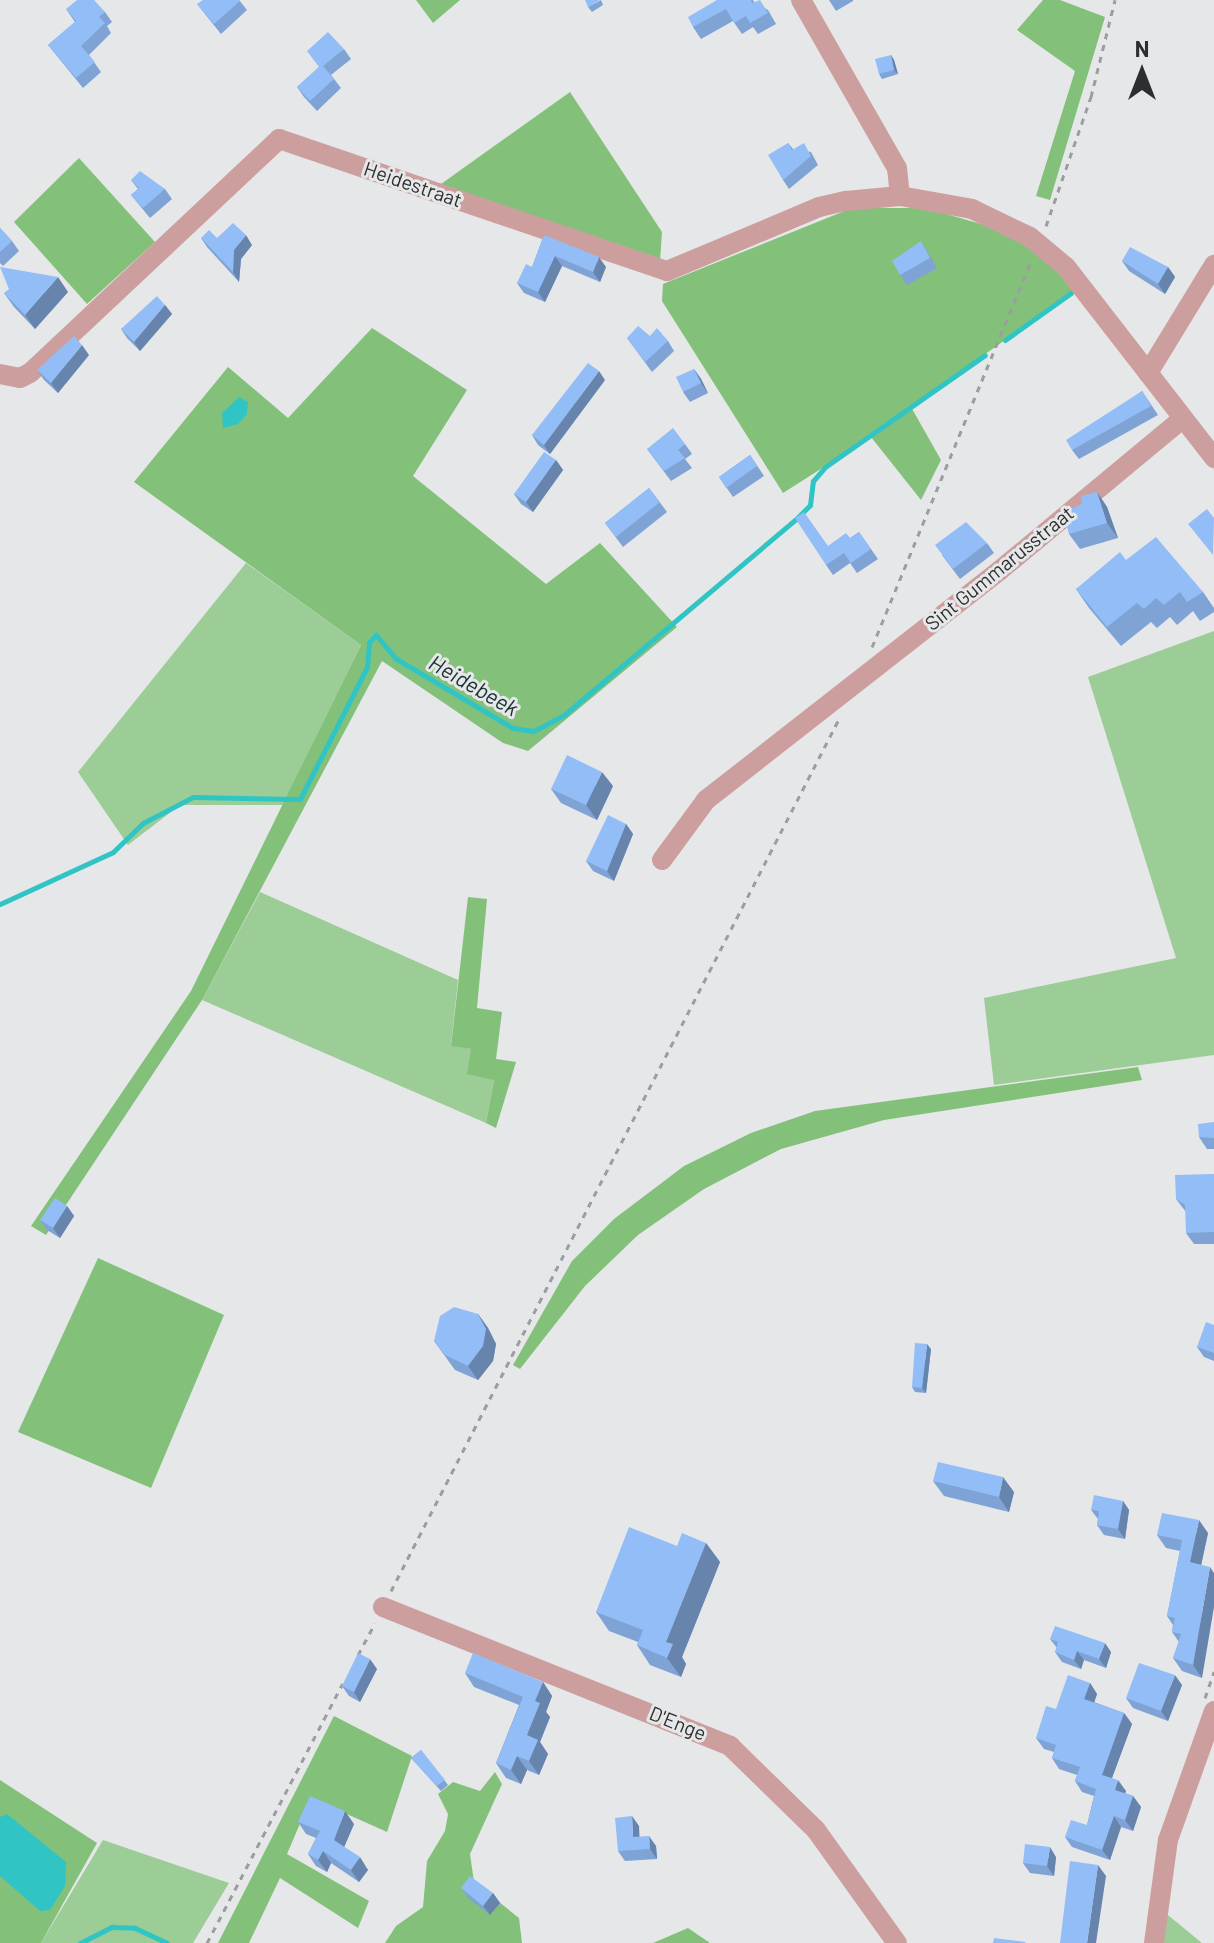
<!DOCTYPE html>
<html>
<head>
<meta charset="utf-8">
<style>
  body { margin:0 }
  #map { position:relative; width:1214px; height:1943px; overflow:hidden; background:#e6e7e9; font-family:Barlow,sans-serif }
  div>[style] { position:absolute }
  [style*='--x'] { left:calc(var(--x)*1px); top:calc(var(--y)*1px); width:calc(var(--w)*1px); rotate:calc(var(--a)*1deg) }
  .green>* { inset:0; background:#9ccd96 }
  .forest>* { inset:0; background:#83c17b }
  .water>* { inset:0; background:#31c4c4 }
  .stream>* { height:5px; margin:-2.5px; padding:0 2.5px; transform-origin:2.5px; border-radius:2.5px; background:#31c4c4 }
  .path>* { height:3px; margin-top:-1.5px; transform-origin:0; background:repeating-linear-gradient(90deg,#9c9d9f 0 6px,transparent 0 12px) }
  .minor>* { height:20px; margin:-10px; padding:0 10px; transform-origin:10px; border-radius:10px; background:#cc9f9e }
  .wall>* { inset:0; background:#7ea3d4 }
  .shaded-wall>* { inset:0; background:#6784ad }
  .building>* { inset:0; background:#93bdf7 }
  span { translate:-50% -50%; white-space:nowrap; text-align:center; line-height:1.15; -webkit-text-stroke:6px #e6e7e9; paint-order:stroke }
  .street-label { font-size:20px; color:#2d2e2f }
  .water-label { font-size:22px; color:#1a3232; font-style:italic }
  .north { position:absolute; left:1102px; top:32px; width:80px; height:80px; -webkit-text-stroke:6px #e6e7e9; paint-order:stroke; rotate:0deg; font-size:22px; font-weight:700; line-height:32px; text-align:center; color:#2d2e2f }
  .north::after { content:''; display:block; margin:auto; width:28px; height:36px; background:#2d2e2f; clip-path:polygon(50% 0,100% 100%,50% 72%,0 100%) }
</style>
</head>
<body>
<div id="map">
  <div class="green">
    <i style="clip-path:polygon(246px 563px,361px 645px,283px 805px,180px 805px,128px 845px,78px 772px)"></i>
    <i style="clip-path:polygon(1214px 631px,1214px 1055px,994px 1085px,984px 998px,1176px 958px,1088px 677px)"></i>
    <i style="clip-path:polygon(260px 892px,458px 980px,451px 1045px,471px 1049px,494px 1080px,486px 1123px,202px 1000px)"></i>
    <i style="clip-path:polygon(103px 1840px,229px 1883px,193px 1943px,41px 1943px)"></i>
    <i style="clip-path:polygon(1163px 1911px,1202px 1943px,1158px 1943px)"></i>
  </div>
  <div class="forest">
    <i style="clip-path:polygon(416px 0,460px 0,433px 23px)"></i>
    <i style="clip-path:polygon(1043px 0,1060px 0,1105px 17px,1050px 200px,1036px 196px,1075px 71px,1017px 30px)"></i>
    <i style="clip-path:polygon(570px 92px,662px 232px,660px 262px,441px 184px)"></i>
    <i style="clip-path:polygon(79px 158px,155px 242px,87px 304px,14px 222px)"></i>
    <i style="clip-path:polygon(852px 208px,925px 208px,1002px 230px,1049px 262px,1074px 291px,911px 407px,941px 460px,921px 500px,871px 437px,783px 493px,662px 301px,663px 284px)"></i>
    <i style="clip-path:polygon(372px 328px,467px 390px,413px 476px,546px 584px,600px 543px,677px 627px,528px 751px,503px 743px,382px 661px,202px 1000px,46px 1235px,31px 1226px,191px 991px,361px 645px,134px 482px,228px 367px,288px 418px)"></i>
    <i style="clip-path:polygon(468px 897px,487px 899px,477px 1008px,502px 1012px,496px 1059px,516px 1062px,496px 1128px,486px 1123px,494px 1080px,467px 1074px,471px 1049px,451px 1046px)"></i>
    <i style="clip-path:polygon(1138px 1067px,1142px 1080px,884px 1120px,781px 1149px,704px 1189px,638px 1235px,585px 1286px,520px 1369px,513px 1365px,572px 1261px,614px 1219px,684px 1166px,751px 1133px,815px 1111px)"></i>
    <i style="clip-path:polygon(98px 1258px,224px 1315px,151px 1488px,18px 1432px)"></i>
    <i style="clip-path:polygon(334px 1716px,412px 1756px,387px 1832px,311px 1798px,287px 1854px,369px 1901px,358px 1928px,280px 1878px,249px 1943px,218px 1943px)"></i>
    <i style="clip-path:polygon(495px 1772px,502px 1784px,470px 1854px,474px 1882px,519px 1918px,522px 1943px,385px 1943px,396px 1926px,423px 1907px,427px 1861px,445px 1831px,448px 1814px,438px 1794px,453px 1782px,480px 1791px)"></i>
    <i style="clip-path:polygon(0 1780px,97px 1843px,41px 1943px,0 1943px)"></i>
    <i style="clip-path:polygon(688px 1928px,710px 1943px,653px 1943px)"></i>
  </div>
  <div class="water">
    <i style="clip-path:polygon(239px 397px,248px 402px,247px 414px,238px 424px,223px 428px,222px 413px)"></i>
    <i style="clip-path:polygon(7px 1814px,66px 1862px,65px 1886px,50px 1910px,40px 1911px,0 1876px,0 1817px)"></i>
  </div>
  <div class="stream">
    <i style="--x:1005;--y:340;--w:81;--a:-35.5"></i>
    <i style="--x:0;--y:904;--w:124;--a:-24.7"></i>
    <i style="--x:113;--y:852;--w:42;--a:-44"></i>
    <i style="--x:143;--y:823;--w:56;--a:-27.5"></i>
    <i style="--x:193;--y:797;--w:107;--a:1.1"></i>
    <i style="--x:300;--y:799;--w:148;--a:-63.1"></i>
    <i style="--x:367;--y:667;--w:25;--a:-85"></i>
    <i style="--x:369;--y:642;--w:10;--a:-45"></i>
    <i style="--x:376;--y:635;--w:30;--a:50"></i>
    <i style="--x:395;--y:658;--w:137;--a:30.7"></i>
    <i style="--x:513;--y:728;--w:21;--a:8"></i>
    <i style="--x:534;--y:731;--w:34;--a:-28"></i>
    <i style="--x:564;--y:715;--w:307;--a:-40.2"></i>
    <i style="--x:798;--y:517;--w:17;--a:-45"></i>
    <i style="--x:810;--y:505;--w:24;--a:-83"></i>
    <i style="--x:813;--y:481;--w:18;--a:-49"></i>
    <i style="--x:825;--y:467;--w:195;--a:-35"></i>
    <i style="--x:80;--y:1943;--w:36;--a:-27"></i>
    <i style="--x:112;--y:1927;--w:23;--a:2"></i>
    <i style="--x:135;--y:1928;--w:35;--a:25"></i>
  </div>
  <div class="path">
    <i style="--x:1046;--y:226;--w:137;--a:-70.8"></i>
    <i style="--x:1091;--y:97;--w:100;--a:-76.1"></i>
    <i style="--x:872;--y:647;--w:417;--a:-67.6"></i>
    <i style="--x:391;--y:1591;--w:980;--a:-62.81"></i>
    <i style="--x:358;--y:1655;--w:36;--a:-62"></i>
    <i style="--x:1205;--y:1698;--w:28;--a:-71"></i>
    <i style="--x:207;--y:1943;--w:293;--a:-62.4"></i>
  </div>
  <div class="minor">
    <i style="--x:801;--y:0;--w:193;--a:60.3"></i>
    <i style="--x:897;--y:168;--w:28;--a:84"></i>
    <i style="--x:1148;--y:373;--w:127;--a:-58.6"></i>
    <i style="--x:0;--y:374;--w:20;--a:11"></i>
    <i style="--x:20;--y:378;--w:11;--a:-27"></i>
    <i style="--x:30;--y:373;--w:342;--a:-43.2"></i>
    <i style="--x:279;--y:139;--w:410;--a:18.8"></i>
    <i style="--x:667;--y:271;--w:165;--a:-22.8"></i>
    <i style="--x:819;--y:207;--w:28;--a:-13"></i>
    <i style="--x:846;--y:201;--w:54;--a:-5.3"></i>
    <i style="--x:900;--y:196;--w:73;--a:10.2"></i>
    <i style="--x:972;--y:209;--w:64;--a:25.8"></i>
    <i style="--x:1030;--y:237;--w:47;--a:39.8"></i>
    <i style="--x:1066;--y:267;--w:242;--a:52.2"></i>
    <i style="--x:662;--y:860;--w:74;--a:-53.7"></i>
    <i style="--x:706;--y:800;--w:372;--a:-38"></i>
    <i style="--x:999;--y:571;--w:239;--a:-39.7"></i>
    <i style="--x:383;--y:1607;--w:374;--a:21.8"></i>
    <i style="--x:730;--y:1746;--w:120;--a:44.3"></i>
    <i style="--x:816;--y:1830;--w:139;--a:54.4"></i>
    <i style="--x:1154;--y:1943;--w:104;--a:-82.3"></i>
    <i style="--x:1168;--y:1840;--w:137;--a:-70.4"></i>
  </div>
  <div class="wall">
    <i style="clip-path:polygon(239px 0,247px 10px,221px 34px,197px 4px)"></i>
    <i style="clip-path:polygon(601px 0,603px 5px,592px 12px,588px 7px)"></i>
    <i style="clip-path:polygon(717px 0,753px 0,754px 2px,768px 10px,776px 24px,758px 34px,753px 27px,742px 34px,733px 21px,701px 39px,693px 27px)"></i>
    <i style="clip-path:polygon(829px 0,853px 0,853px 1px,836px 11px)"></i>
    <i style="clip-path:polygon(66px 9px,105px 12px,112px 22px,107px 26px,111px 33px,89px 55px,101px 72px,83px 88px,48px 45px,75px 22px)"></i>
    <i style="clip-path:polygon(344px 49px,351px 59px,331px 75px,341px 88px,317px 111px,304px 97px,297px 87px,319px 67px)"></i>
    <i style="clip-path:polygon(891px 55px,894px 60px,898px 74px,882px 79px,879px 74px)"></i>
    <i style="clip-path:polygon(788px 143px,793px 149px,811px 152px,818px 165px,789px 189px,783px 180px)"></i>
    <i style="clip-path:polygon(131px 180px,165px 189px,172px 199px,150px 218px,131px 195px,138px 189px)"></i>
    <i style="clip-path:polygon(0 228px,12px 241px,19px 251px,3px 266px,0 263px)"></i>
    <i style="clip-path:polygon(544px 235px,606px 267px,600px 282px,562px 266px,545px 302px,524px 293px,517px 283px,532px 267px)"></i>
    <i style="clip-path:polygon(201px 238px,217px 238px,252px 245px,241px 259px,239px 282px,207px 247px)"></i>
    <i style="clip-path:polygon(921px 241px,937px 268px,907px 285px,900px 275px)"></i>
    <i style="clip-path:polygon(1122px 261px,1168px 267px,1175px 277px,1165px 294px,1129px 271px)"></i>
    <i style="clip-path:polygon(68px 292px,35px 329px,14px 307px,4px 293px)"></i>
    <i style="clip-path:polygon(165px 305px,172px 314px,140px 351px,127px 338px,121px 329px)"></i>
    <i style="clip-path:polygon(650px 336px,668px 341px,674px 351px,652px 372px,627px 338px)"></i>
    <i style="clip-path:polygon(89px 355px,58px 393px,44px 380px,37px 370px)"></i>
    <i style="clip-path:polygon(694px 369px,701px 379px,708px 393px,690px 402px,683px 392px)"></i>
    <i style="clip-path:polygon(605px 380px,550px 454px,538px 445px,532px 435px)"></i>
    <i style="clip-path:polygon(1142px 391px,1158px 415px,1079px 459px,1072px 450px)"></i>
    <i style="clip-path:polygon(685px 444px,692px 454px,685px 459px,692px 468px,671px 481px,647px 449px)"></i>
    <i style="clip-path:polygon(750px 455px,764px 476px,733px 497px,719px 477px)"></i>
    <i style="clip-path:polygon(556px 460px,563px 470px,533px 512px,521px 504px,514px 494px)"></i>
    <i style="clip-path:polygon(649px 488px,667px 512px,623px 547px,605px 523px)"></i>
    <i style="clip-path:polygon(1097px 492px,1107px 507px,1118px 538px,1080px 549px,1069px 534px,1082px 504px)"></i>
    <i style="clip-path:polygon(859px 532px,878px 559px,857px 573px,850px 563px,833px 575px,826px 565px,828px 546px,850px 538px)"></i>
    <i style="clip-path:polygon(987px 543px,994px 553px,960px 579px,942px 555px)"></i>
    <i style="clip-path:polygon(1126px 560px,1203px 592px,1214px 608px,1214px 612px,1200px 621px,1193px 611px,1177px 625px,1170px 617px,1157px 628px,1151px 622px,1121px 646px,1089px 608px,1076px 589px)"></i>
    <i style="clip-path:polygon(613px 786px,597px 820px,561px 803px,551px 789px)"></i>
    <i style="clip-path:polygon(626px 824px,633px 834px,614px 881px,593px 871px,586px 861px)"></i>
    <i style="clip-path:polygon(1214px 1122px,1214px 1149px,1207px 1149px,1199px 1137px)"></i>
    <i style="clip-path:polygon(1214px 1174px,1214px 1244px,1194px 1244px,1186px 1233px,1186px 1212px,1176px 1199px)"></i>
    <i style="clip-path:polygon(67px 1206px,74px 1216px,60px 1238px,47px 1230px,40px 1220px)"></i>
    <i style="clip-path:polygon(478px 1314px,488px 1328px,496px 1344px,493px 1361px,478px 1380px,455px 1370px,434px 1341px)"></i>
    <i style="clip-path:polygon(1214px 1325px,1214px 1361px,1204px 1357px,1197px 1347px)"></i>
    <i style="clip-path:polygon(931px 1349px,926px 1393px,915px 1392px,912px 1387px)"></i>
    <i style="clip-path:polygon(933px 1481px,1014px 1492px,1009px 1512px,944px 1496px)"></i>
    <i style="clip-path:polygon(1123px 1501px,1129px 1510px,1125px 1539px,1104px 1535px,1097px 1525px,1098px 1519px,1091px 1510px)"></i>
    <i style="clip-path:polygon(1208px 1533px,1201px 1565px,1202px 1678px,1182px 1671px,1173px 1658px,1179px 1642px,1172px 1632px,1173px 1625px,1167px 1616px,1180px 1551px,1166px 1548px,1157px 1535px)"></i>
    <i style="clip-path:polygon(706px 1543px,720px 1562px,682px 1657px,686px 1664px,681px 1677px,650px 1665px,637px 1645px,638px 1642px,609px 1631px,596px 1612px,677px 1546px)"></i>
    <i style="clip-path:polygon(1050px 1639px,1111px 1652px,1106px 1668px,1084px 1660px,1081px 1669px,1062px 1662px,1055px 1652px,1057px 1648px)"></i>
    <i style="clip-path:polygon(377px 1669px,360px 1702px,349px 1696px,342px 1686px)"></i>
    <i style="clip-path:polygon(465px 1673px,543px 1682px,552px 1696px,546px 1712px,550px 1717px,540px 1742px,548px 1754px,539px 1775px,527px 1770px,521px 1784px,506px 1778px,496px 1763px,519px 1705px,474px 1687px)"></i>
    <i style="clip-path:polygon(1090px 1683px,1097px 1694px,1094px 1702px,1124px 1713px,1132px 1724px,1112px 1778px,1126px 1791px,1125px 1793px,1133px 1796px,1141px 1807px,1133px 1831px,1121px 1827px,1110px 1860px,1072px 1847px,1065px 1837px,1087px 1825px,1094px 1796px,1082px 1792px,1075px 1781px,1077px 1775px,1059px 1769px,1052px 1758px,1054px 1752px,1044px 1749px,1036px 1738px,1056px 1709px)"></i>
    <i style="clip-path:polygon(1182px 1685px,1168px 1721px,1133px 1708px,1126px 1698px)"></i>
    <i style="clip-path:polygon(421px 1750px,448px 1785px,441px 1791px,411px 1758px)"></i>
    <i style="clip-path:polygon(298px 1822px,354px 1824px,344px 1847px,368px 1870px,359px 1882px,331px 1863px,327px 1872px,316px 1866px,308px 1854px,316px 1838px,306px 1834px)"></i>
    <i style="clip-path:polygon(639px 1826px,639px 1837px,656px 1846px,657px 1859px,625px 1861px,618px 1851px)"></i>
    <i style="clip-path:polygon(1056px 1857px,1054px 1876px,1030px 1873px,1023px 1863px)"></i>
    <i style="clip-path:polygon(461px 1888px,493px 1893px,500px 1903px,490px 1915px,468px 1898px)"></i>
  </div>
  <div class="shaded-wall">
    <i style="clip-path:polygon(891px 55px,894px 60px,898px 74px,894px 70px)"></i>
    <i style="clip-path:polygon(246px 235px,252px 245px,241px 259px,239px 282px,233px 272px,234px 250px)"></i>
    <i style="clip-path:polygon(555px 256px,562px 266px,545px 302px,538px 292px)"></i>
    <i style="clip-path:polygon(599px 257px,606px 267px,600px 282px,593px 272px)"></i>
    <i style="clip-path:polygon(1168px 267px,1175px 277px,1165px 294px,1158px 284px)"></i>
    <i style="clip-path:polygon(58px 277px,68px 292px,35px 329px,25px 315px)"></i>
    <i style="clip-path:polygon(165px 305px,172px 314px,140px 351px,134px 342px)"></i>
    <i style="clip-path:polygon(82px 345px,89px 355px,58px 393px,51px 383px)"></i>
    <i style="clip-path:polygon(694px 369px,701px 379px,708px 393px,701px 383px)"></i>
    <i style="clip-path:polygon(599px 371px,605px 380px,550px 454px,544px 445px)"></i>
    <i style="clip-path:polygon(556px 460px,563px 470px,533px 512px,526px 502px)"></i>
    <i style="clip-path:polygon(1097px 492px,1107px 507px,1118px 538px,1107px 523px)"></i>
    <i style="clip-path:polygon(602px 772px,613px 786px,597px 820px,586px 805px)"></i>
    <i style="clip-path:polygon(626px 824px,633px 834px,614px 881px,607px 871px)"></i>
    <i style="clip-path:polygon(67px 1206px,74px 1216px,60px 1238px,53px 1228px)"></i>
    <i style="clip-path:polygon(478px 1314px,488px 1328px,496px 1344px,493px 1361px,478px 1380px,468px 1366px)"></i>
    <i style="clip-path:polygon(927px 1344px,931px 1349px,926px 1393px,922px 1388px)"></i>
    <i style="clip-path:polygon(1003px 1477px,1014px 1492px,1009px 1512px,999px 1497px)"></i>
    <i style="clip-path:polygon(1123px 1501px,1129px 1510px,1125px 1539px,1118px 1529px)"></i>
    <i style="clip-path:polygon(1199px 1520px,1208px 1533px,1199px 1575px,1190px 1562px)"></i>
    <i style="clip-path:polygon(706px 1543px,720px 1562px,682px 1657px,686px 1664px,681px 1677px,667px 1658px,666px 1642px)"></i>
    <i style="clip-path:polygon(1210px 1567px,1214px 1573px,1214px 1607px,1202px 1678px,1193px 1665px)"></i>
    <i style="clip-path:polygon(1105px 1643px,1111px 1652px,1106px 1668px,1099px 1659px)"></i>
    <i style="clip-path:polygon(1077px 1651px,1084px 1660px,1081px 1669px,1074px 1660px)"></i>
    <i style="clip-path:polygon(370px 1659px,377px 1669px,360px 1702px,354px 1692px)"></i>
    <i style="clip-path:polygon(1175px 1675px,1182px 1685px,1168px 1721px,1161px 1711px)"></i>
    <i style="clip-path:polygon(543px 1682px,552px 1696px,546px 1712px,550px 1717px,540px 1742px,548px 1754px,539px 1775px,529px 1761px,527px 1735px,535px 1701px)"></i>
    <i style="clip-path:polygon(1090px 1683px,1097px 1694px,1092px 1709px,1084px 1699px)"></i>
    <i style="clip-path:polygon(1124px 1713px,1132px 1724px,1109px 1786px,1102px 1775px)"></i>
    <i style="clip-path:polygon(517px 1756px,527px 1770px,521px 1784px,511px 1770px)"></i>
    <i style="clip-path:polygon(1118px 1780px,1126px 1791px,1122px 1800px,1115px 1790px)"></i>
    <i style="clip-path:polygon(1133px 1796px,1141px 1807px,1133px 1831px,1125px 1820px)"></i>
    <i style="clip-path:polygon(345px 1811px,354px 1824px,342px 1852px,334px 1840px)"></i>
    <i style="clip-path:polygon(632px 1816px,639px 1826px,640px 1847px,633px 1837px)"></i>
    <i style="clip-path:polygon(1114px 1816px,1121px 1827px,1110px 1860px,1102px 1850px)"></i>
    <i style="clip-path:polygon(649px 1836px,656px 1846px,657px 1859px,650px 1849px)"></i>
    <i style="clip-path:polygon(1050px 1847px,1056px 1857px,1054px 1876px,1047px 1866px)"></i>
    <i style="clip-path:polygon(323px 1851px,331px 1863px,327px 1872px,318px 1860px)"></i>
    <i style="clip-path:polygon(360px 1857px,368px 1870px,359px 1882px,351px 1870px)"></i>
    <i style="clip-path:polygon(1098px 1865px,1106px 1876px,1096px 1943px,1087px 1943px)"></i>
    <i style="clip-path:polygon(493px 1893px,500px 1903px,490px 1915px,483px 1906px)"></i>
  </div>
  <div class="building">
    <i style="clip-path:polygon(77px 0,94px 0,105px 12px,99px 17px,105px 23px,81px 46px,95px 62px,76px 78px,48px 45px,76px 21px,66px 9px)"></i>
    <i style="clip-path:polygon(203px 0,239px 0,240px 1px,214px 24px,197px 4px)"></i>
    <i style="clip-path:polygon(585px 0,600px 0,588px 7px)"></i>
    <i style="clip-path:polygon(717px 0,751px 0,752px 3px,760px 0,768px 13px,750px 23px,746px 16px,734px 23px,726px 9px,693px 27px,688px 17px)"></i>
    <i style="clip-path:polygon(328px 32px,344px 49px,323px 66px,334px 79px,310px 101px,297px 87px,319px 67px,307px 51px)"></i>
    <i style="clip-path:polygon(891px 55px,894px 70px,879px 74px,875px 59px)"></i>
    <i style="clip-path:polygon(788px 143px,792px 150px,804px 143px,811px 156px,783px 180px,768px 155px)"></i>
    <i style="clip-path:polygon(140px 171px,165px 189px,143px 208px,131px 195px,139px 188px,131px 180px)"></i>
    <i style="clip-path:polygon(233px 223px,246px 235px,234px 250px,233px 272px,201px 238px,209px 230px,217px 238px)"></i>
    <i style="clip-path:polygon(0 228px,12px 241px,0 252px)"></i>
    <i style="clip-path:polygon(544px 235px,599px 257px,593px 272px,555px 256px,538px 292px,517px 283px,526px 264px,532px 267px)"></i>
    <i style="clip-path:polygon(921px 241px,930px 258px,900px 275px,892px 261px)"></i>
    <i style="clip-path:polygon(1130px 247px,1168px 267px,1158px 284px,1122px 261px)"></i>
    <i style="clip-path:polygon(0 267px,58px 277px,25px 315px,4px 293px,9px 289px)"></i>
    <i style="clip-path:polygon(157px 296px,165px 305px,134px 342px,121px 329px)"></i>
    <i style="clip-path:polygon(638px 326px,650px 336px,657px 328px,668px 341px,645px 362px,627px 338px)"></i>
    <i style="clip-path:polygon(74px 336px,82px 345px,51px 383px,37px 370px)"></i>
    <i style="clip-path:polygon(588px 363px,599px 371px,544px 445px,532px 435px)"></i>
    <i style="clip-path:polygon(694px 369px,701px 383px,683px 392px,676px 377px)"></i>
    <i style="clip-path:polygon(1142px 391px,1151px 406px,1072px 450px,1066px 440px)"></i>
    <i style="clip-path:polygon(673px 428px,685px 444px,678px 450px,685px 458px,664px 471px,647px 449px)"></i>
    <i style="clip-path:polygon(544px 452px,556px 460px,526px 502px,514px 494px)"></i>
    <i style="clip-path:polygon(750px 455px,757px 466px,726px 488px,719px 477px)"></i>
    <i style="clip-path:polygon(649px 488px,660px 502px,616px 537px,605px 523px)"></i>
    <i style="clip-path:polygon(1097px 492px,1107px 523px,1069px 534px,1063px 512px,1082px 504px,1081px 496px)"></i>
    <i style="clip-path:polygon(1207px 509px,1214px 518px,1213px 555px,1188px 524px)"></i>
    <i style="clip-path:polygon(804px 512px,828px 546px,846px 533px,850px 538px,859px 532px,871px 549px,851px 563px,844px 553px,826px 565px,795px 518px)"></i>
    <i style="clip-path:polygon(966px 522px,987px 543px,953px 569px,935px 545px)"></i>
    <i style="clip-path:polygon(1156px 537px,1203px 592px,1187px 602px,1180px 592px,1164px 605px,1156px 598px,1144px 609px,1137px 603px,1107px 627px,1076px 589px,1120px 552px,1126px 560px)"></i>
    <i style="clip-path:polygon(567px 755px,602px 772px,586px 805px,551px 789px)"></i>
    <i style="clip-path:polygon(608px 815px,626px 824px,607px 871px,586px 861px)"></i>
    <i style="clip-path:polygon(1214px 1122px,1214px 1138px,1199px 1137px,1198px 1124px)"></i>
    <i style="clip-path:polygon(1214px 1174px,1214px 1232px,1186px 1233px,1185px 1205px,1176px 1199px,1175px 1175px)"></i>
    <i style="clip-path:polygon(55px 1198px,67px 1206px,53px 1228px,40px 1220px)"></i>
    <i style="clip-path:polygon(454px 1307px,478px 1314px,486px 1329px,483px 1346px,468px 1366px,445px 1355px,434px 1341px,440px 1316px)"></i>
    <i style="clip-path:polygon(1206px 1322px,1214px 1325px,1214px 1353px,1197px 1347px)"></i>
    <i style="clip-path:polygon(915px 1343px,927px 1344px,922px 1388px,912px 1387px)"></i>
    <i style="clip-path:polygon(938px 1462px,1003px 1477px,999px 1497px,933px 1481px)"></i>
    <i style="clip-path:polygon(1094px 1495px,1123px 1501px,1118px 1529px,1097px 1525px,1099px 1511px,1091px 1510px)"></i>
    <i style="clip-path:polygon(1162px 1513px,1199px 1520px,1190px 1562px,1210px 1567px,1193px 1665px,1173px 1658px,1181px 1634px,1172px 1632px,1175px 1618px,1167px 1616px,1182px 1540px,1157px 1535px)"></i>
    <i style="clip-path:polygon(629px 1527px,677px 1546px,682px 1533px,706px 1543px,666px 1642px,673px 1644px,667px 1658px,637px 1645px,643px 1630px,596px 1612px)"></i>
    <i style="clip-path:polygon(1055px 1626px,1105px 1643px,1099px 1659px,1077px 1651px,1074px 1660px,1055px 1652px,1058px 1642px,1050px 1639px)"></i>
    <i style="clip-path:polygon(358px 1653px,370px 1659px,354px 1692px,342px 1686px)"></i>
    <i style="clip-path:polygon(473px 1653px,543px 1682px,535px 1701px,540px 1703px,527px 1735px,538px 1740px,529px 1761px,517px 1756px,511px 1770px,496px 1763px,523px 1697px,465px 1673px)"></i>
    <i style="clip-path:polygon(1139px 1663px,1175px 1675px,1161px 1711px,1126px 1698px)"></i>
    <i style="clip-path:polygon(1068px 1675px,1090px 1683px,1084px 1699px,1124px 1713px,1102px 1775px,1118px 1780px,1115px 1790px,1133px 1796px,1125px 1820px,1114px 1816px,1102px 1850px,1065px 1837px,1071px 1820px,1087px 1825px,1096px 1789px,1075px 1781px,1080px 1767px,1052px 1758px,1056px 1745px,1036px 1738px,1046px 1706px,1056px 1709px)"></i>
    <i style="clip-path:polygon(421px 1750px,445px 1780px,437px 1786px,411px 1758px)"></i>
    <i style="clip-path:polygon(310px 1796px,345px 1811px,334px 1840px,360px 1857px,351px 1870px,323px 1851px,318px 1860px,308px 1854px,320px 1831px,298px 1822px)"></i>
    <i style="clip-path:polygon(632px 1816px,633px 1837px,649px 1836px,650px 1849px,618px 1851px,615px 1818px)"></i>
    <i style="clip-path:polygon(1025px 1844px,1050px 1847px,1047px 1866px,1023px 1863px)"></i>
    <i style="clip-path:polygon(1070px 1861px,1098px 1865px,1087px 1943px,1060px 1943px)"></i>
    <i style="clip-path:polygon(470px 1876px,493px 1893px,483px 1906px,461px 1888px)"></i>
    <i style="clip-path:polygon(994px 1938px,1026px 1942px,1025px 1943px,993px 1943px)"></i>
  </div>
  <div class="street-label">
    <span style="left:413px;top:184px;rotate:19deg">Heidestraat</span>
    <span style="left:999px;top:568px;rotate:-39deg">Sint Gummarusstraat</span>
    <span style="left:678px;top:1723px;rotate:22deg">D'Enge</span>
  </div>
  <div class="water-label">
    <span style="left:474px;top:685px;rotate:30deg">Heidebeek</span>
  </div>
  <div class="north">N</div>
</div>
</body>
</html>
